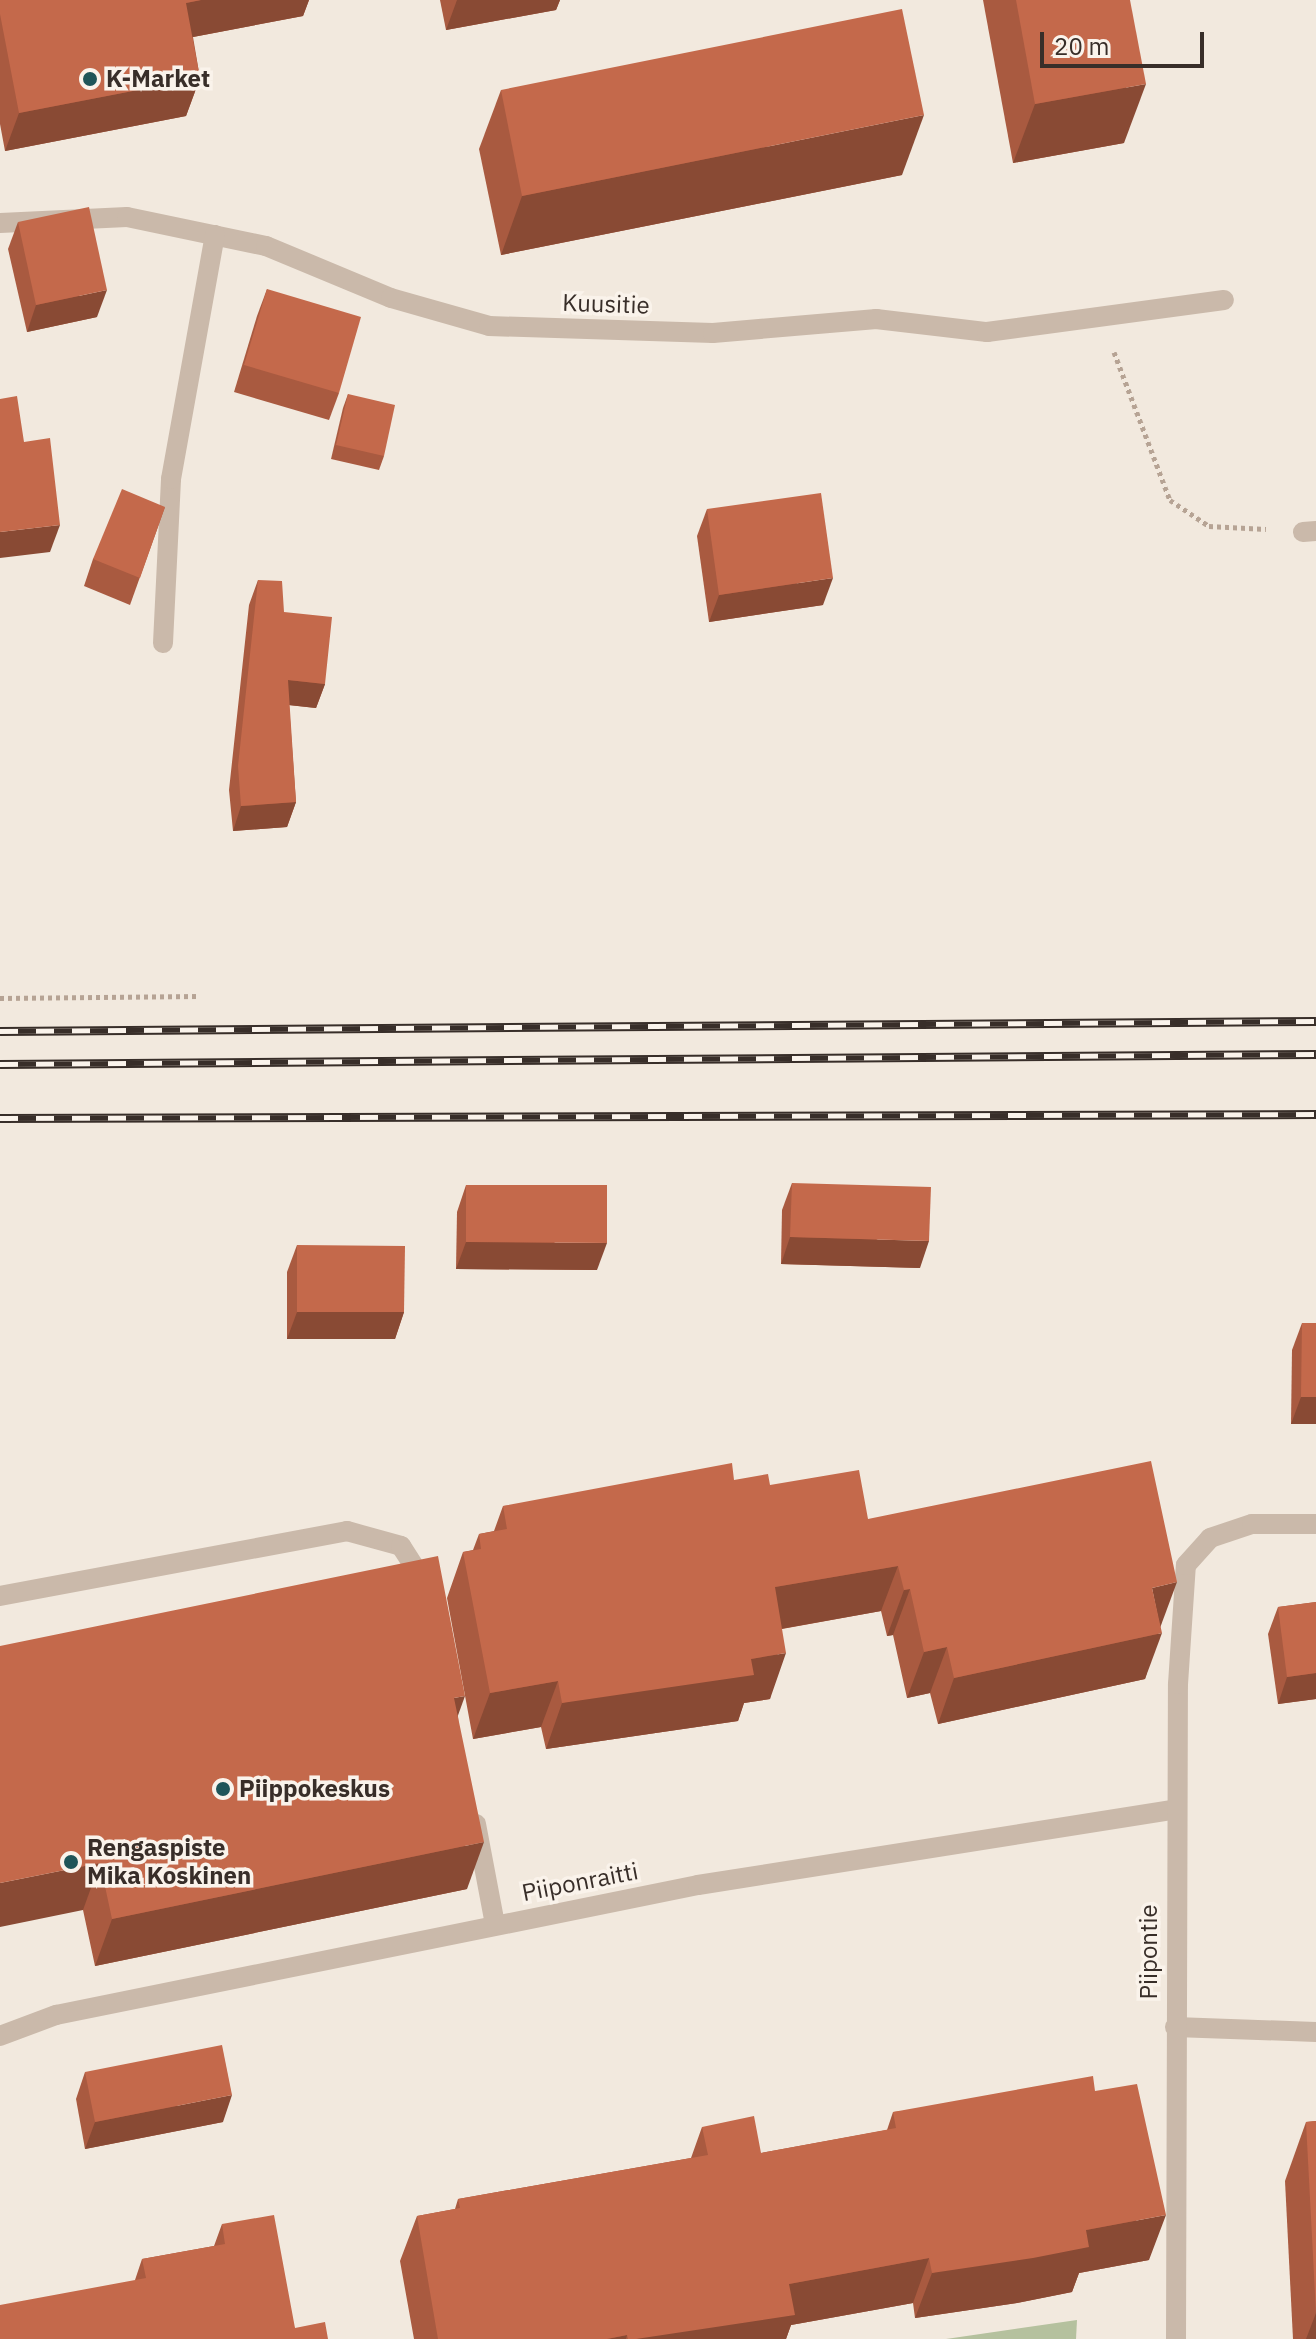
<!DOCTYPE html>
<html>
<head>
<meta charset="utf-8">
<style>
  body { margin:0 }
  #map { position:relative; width:1316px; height:2339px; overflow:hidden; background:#f2e9de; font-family:"IBM Plex Sans",sans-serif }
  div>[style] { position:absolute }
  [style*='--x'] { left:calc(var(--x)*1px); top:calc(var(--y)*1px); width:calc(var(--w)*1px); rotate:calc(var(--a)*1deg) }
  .green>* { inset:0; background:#b5c19e }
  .path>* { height:5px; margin-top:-2.5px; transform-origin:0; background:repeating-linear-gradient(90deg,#b6a394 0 4px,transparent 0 8px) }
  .minor>* { height:20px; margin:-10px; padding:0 10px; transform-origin:10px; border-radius:10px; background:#cab9aa }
  .rail>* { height:9px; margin-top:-4.5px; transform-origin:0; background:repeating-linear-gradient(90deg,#faf3eb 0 18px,#382e29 0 36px); box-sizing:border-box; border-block:2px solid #382e29 }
  .wall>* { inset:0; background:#a95a40 }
  .shaded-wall>* { inset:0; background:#894a34 }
  .building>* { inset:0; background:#c4694b }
  .dots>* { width:22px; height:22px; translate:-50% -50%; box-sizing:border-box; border:4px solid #faf3eb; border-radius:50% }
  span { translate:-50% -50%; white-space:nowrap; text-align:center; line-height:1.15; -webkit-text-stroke:7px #faf3eb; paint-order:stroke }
  .poi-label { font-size:24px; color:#382e29; font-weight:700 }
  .left { translate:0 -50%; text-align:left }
  .street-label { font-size:24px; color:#382e29 }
  .scale { position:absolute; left:1040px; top:32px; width:164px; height:36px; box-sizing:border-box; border:4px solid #382e29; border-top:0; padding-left:10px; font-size:24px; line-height:28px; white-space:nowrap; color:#382e29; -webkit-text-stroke:6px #faf3eb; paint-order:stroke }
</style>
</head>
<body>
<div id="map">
  <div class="green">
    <i style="clip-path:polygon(1077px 2320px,1076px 2339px,946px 2339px)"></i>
  </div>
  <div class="path">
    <i style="--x:1114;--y:352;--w:158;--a:69.3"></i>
    <i style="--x:1170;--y:500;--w:47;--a:33.7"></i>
    <i style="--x:1209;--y:526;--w:57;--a:3"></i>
    <i style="--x:0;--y:998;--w:199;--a:-0.6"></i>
  </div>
  <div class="minor">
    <i style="--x:0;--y:223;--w:127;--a:-2.7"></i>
    <i style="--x:127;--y:217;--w:142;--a:11.8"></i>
    <i style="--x:266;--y:246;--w:135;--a:22.6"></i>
    <i style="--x:391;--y:298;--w:102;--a:15.9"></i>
    <i style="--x:489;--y:326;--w:224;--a:1.8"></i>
    <i style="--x:713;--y:333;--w:164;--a:-4.9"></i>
    <i style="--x:876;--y:319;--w:112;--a:6.7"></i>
    <i style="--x:987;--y:332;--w:239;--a:-7.7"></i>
    <i style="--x:1303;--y:532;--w:13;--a:-4"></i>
    <i style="--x:163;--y:643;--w:164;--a:-87.2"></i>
    <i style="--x:171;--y:479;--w:248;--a:-79.8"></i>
    <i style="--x:0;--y:1596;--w:353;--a:-10.6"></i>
    <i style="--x:347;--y:1531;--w:56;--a:15.5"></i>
    <i style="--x:401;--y:1546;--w:43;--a:57.4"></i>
    <i style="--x:476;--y:1824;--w:103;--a:79.3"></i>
    <i style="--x:1175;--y:2027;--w:141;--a:2"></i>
    <i style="--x:0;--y:2036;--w:60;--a:-20.6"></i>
    <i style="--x:56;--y:2015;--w:655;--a:-11.45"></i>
    <i style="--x:698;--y:1885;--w:485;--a:-9"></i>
    <i style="--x:1176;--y:2339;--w:655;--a:-89.83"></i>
    <i style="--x:1178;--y:1684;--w:119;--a:-86.2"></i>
    <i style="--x:1186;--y:1565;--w:36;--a:-48"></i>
    <i style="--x:1210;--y:1538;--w:44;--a:-18.4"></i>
    <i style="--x:1252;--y:1524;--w:64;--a:0"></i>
  </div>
  <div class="rail">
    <i style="--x:0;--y:1031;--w:1316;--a:-0.44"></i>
    <i style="--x:0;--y:1064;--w:1316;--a:-0.44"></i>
    <i style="--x:0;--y:1118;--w:1316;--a:-0.17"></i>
  </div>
  <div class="wall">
    <i style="clip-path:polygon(0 0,309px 0,303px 16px,193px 37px,200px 78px,186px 116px,5px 151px,0 124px)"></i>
    <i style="clip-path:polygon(440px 0,560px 0,556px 10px,446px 30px)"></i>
    <i style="clip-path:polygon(983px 0,1130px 0,1124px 143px,1013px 163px)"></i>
    <i style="clip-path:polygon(501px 90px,902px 175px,501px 255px,479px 149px)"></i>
    <i style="clip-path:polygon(18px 222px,97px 317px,27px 332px,8px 249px)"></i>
    <i style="clip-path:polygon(267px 289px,339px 393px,329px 420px,234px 392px,257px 316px)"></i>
    <i style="clip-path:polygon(348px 394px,384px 456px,379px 470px,331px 459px,343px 408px)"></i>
    <i style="clip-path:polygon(165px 507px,130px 605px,84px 586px,93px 559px)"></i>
    <i style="clip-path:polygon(707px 509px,823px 605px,709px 622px,697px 536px)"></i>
    <i style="clip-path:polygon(258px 580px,325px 684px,316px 708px,289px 705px,296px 802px,287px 827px,233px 831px,229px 790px,249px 605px)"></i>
    <i style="clip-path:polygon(792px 1183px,920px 1268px,781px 1264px,782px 1210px)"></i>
    <i style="clip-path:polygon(466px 1185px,597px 1270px,456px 1269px,457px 1212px)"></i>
    <i style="clip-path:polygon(297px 1245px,404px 1312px,395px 1339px,287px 1339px,287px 1272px)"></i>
    <i style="clip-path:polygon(1302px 1323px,1316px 1323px,1316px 1424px,1291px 1424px,1292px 1350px)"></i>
    <i style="clip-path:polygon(734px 1480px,770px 1485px,868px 1519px,1160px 1628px,1145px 1679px,938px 1724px,930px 1693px,907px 1698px,893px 1635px,887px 1636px,881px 1611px,782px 1629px,770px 1699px,744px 1703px,738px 1721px,546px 1749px,541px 1727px,473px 1739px,447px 1598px,463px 1552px,473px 1550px,479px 1534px,494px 1531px,503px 1506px)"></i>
    <i style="clip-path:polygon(1316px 1602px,1316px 1699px,1278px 1704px,1268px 1634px,1278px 1607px)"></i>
    <i style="clip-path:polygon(0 1646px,458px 1716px,467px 1889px,95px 1966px,83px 1910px)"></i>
    <i style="clip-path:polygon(85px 2072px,223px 2122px,85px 2149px,76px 2099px)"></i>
    <i style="clip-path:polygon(1095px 2091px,1149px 2260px,1079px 2273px,1072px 2292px,1017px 2303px,915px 2318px,913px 2303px,791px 2325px,786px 2339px,414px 2339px,400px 2261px,417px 2216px,455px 2209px,458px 2199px,691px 2158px,702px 2127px,761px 2153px,887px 2130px,893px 2112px)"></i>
    <i style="clip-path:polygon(1316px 2121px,1316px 2339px,1293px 2339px,1285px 2181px,1306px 2122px)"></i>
    <i style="clip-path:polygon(222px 2224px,295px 2328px,135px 2280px,142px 2259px,214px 2246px)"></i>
  </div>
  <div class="shaded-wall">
    <i style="clip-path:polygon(201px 0,309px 0,303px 16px,172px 41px,186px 3px)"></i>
    <i style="clip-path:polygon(457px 0,560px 0,556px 10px,446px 30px)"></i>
    <i style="clip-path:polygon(200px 78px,186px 116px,5px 151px,19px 113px)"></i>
    <i style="clip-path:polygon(1146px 84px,1124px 143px,1013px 163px,1035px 104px)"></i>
    <i style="clip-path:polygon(924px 115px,902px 175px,501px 255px,522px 196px)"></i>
    <i style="clip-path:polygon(107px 290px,97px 317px,27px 332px,36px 305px)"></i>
    <i style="clip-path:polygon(60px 525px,50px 552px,0 558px,0 532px)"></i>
    <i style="clip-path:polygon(833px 578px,823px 605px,709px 622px,719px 595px)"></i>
    <i style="clip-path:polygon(288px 680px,325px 684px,316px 708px,279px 704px)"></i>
    <i style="clip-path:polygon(296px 802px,287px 827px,233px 831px,241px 806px)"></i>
    <i style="clip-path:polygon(790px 1237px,929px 1241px,920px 1268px,781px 1264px)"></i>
    <i style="clip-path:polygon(466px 1242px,607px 1243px,597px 1270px,456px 1269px)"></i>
    <i style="clip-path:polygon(297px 1312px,404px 1312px,395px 1339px,287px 1339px)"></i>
    <i style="clip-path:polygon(1301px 1397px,1316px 1397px,1316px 1424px,1291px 1424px)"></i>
    <i style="clip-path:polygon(898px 1566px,881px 1611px,758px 1633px,775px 1587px)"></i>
    <i style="clip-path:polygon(1177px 1582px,1160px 1628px,1152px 1588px)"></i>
    <i style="clip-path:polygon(910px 1589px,893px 1635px,887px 1636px,904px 1590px)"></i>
    <i style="clip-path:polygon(1162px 1633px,1145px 1679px,938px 1724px,954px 1678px)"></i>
    <i style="clip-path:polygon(947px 1647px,930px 1693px,907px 1698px,924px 1652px)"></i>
    <i style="clip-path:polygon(786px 1653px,770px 1699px,744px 1703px,738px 1721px,546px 1749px,562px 1703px,751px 1659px)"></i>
    <i style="clip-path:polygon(1316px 1673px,1316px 1699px,1278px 1704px,1287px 1677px)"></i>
    <i style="clip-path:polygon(558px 1681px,541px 1727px,473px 1739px,490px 1693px)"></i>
    <i style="clip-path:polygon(465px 1696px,448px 1743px,454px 1698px)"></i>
    <i style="clip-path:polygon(484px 1842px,467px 1889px,95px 1966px,112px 1919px)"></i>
    <i style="clip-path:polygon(100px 1863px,83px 1910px,0 1927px,0 1883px)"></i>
    <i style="clip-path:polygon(232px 2095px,223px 2122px,85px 2149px,95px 2122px)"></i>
    <i style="clip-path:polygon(1166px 2215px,1149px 2260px,1079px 2273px,1072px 2292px,1017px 2303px,915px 2318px,932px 2273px,1086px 2230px)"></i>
    <i style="clip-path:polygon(929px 2258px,913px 2303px,791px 2325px,786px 2339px,636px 2339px,789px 2284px)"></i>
    <i style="clip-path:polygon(1316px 2313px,1316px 2339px,1306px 2339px)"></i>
    <i style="clip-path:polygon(627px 2335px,626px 2339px,607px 2339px)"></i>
  </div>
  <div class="building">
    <i style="clip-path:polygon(0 0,201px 0,186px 3px,200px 78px,19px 113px,0 14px)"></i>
    <i style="clip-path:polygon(1016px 0,1130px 0,1146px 84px,1035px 104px)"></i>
    <i style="clip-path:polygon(902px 9px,924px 115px,522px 196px,501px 90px)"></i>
    <i style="clip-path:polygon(89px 207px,107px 290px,36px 305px,18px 222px)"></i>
    <i style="clip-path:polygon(267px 289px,361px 317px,339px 393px,244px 365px)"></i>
    <i style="clip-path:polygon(348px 394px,395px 405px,384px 456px,336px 445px)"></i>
    <i style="clip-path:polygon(17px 396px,24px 442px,50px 438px,60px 525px,0 532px,0 399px)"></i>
    <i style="clip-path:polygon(122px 489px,165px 507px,140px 578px,93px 559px)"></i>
    <i style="clip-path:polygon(821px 493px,833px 578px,719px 595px,707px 509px)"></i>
    <i style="clip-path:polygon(258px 580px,282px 581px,284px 612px,332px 617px,325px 684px,288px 680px,296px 802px,241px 806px,238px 766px)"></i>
    <i style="clip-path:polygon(792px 1183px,931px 1187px,929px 1241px,790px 1237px)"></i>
    <i style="clip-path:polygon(466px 1185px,607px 1185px,607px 1243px,466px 1242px)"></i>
    <i style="clip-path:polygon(297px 1245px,405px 1246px,404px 1312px,297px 1312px)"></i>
    <i style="clip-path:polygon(1302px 1323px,1316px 1323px,1316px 1397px,1301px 1397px)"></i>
    <i style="clip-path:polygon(1151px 1461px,1177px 1582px,1152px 1588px,1162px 1633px,954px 1678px,947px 1647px,924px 1652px,910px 1589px,904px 1590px,898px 1566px,775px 1587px,786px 1653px,751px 1659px,754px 1675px,562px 1703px,558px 1681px,490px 1693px,463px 1552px,481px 1549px,479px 1534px,507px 1529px,503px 1506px,732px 1463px,734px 1480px,768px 1474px,770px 1485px,859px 1470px,868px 1519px)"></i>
    <i style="clip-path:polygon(438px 1556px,465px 1696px,454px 1698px,484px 1842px,112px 1919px,100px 1863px,0 1883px,0 1646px)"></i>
    <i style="clip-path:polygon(1316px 1602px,1316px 1673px,1287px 1677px,1278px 1607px)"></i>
    <i style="clip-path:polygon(222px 2045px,232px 2095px,95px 2122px,85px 2072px)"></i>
    <i style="clip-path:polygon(1093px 2076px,1095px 2091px,1137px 2084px,1166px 2215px,1086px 2230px,1089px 2247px,1033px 2258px,932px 2273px,929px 2258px,789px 2284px,795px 2315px,636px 2339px,628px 2339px,627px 2335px,607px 2339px,438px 2339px,417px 2216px,460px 2208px,458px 2199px,708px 2155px,702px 2127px,754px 2116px,761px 2153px,896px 2128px,893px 2112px)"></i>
    <i style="clip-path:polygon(1316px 2121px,1316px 2313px,1306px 2122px)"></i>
    <i style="clip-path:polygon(274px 2215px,295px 2328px,325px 2322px,328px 2339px,0 2339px,0 2305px,146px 2278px,142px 2259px,225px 2244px,222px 2224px)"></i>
  </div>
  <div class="dots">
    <i style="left:90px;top:79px;background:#1f5559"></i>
    <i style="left:223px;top:1789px;background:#1f5559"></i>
    <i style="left:71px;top:1862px;background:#1f5559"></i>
  </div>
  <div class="poi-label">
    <span class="left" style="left:106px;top:79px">K-Market</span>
    <span class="left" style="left:239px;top:1789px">Piippokeskus</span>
    <span class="left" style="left:87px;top:1862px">Rengaspiste<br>Mika Koskinen</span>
  </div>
  <div class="street-label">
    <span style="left:606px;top:304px;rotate:2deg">Kuusitie</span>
    <span style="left:580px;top:1882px;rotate:-11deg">Piiponraitti</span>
    <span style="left:1149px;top:1952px;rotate:-90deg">Piipontie</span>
  </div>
  <div class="scale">20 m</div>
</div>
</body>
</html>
